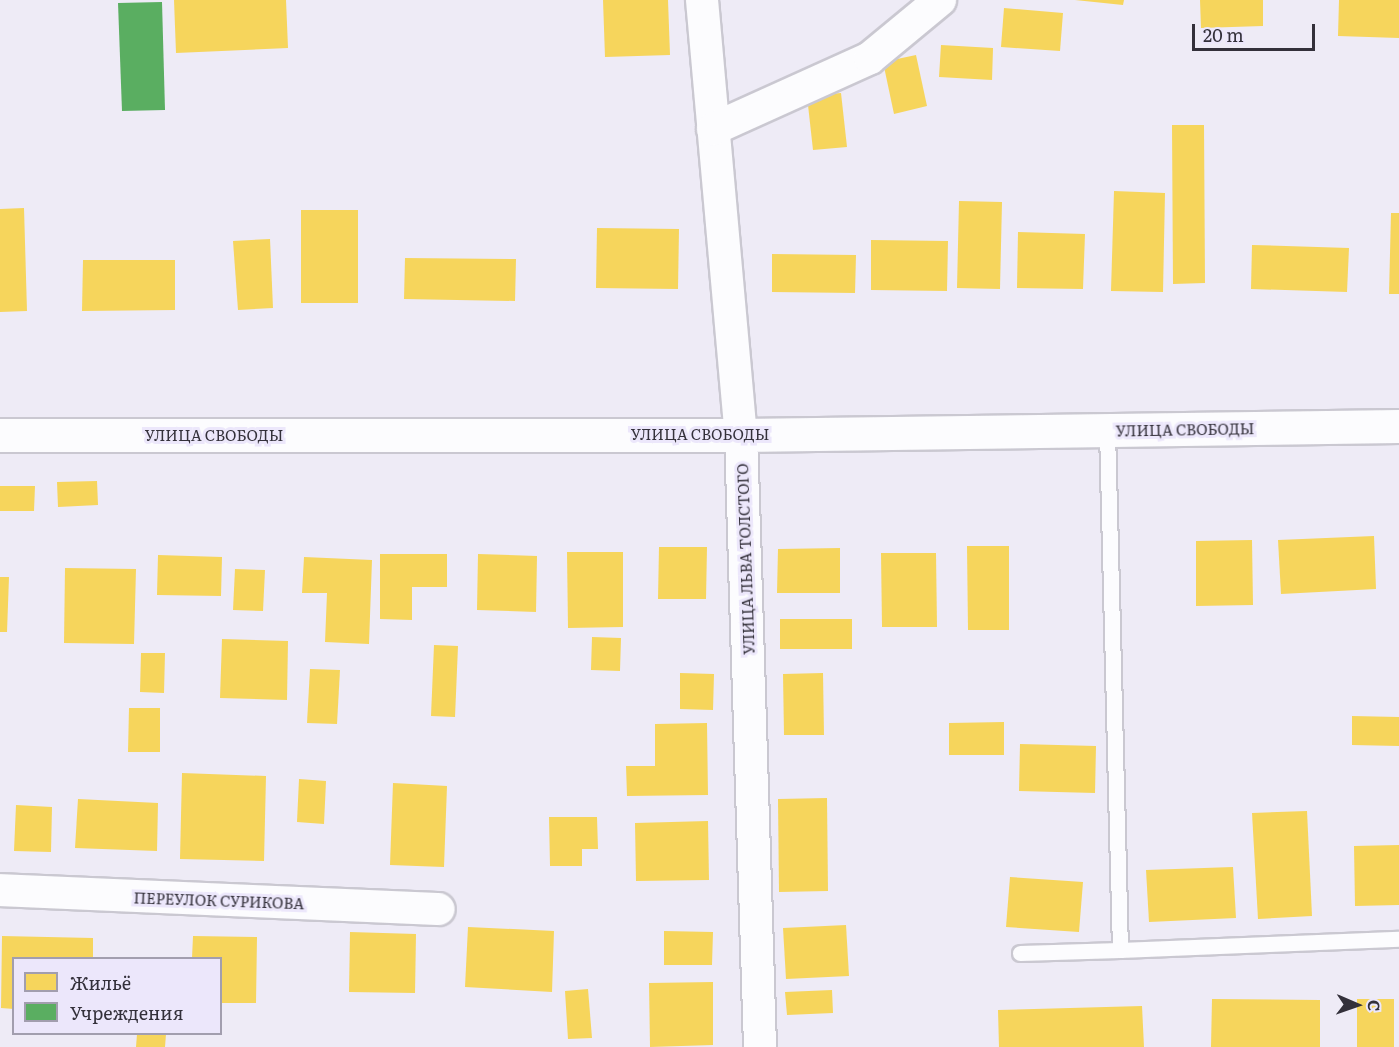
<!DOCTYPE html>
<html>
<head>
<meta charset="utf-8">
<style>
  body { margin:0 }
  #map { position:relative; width:1399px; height:1047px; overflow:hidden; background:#eeebf6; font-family:Literata,serif }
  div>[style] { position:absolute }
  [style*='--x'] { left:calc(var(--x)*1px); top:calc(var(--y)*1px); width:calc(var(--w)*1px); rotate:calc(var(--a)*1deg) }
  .homes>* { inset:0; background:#f6d55c }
  .public>* { inset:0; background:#5aae61 }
  .roads { filter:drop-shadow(2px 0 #cac8d1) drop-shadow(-2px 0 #cac8d1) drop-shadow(0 2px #cac8d1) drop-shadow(0 -2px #cac8d1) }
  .lane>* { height:15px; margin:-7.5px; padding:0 7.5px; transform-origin:7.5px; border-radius:7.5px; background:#fcfcfe }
  .street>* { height:32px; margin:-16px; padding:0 16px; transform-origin:16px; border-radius:16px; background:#fcfcfe }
  .secondary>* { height:33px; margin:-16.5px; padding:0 16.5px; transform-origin:16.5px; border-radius:16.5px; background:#fcfcfe }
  span { translate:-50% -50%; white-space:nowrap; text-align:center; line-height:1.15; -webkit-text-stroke:6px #ece7fb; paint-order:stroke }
  .street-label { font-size:15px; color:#33303a }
  .legend { position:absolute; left:12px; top:957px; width:210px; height:78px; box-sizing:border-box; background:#ece7fb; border:2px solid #a29eae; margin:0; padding:8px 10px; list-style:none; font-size:18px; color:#33303a }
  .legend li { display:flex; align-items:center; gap:12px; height:30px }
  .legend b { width:30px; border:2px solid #a29eae }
  .north { position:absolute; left:1327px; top:975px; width:60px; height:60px; -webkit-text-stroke:4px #ece7fb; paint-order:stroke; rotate:92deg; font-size:16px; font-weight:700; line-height:24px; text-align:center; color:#33303a }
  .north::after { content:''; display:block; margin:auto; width:21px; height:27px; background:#33303a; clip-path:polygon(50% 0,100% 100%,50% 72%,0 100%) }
  .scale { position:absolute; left:1192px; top:24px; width:123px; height:27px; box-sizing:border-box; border:3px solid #33303a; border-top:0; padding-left:8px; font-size:18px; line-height:21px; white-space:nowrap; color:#33303a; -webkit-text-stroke:4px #ece7fb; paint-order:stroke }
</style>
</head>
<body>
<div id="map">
  <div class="homes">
    <i style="clip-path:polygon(174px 0,286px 0,288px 48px,176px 53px)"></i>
    <i style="clip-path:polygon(603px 0,668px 0,670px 55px,605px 57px)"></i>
    <i style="clip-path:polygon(1075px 0,1124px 0,1123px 5px)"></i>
    <i style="clip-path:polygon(1200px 0,1263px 0,1263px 26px,1201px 28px)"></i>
    <i style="clip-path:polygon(1339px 0,1399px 0,1399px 38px,1338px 36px)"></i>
    <i style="clip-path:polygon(1004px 8px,1063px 13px,1060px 51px,1001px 47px)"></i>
    <i style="clip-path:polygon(941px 45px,993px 48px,992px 80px,939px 77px)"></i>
    <i style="clip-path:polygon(916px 55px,927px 106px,894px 114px,883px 62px)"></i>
    <i style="clip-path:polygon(841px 93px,847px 147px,813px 150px,807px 96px)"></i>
    <i style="clip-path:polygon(1172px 125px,1204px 125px,1205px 283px,1173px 284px)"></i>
    <i style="clip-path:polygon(1114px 191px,1165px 193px,1163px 292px,1111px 291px)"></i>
    <i style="clip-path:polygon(959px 201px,1002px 202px,1000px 289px,957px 288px)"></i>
    <i style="clip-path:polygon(24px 208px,27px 311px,0 312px,0 209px)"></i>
    <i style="clip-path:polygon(301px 210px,358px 210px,358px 303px,301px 303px)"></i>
    <i style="clip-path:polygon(1391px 213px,1399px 213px,1399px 294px,1389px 294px)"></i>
    <i style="clip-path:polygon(597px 228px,679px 229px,678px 289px,596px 288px)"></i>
    <i style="clip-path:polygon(1018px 232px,1085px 234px,1083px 289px,1017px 288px)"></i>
    <i style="clip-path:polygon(270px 239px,273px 308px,238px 310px,233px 241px)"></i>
    <i style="clip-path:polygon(871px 240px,948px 241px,947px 291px,871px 290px)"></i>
    <i style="clip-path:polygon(1252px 245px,1349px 248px,1347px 292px,1251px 289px)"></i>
    <i style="clip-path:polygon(772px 254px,856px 255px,855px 293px,772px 292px)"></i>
    <i style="clip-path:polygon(405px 258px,516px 259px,515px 301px,404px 299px)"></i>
    <i style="clip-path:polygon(83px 260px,175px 260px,175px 310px,82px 311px)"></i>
    <i style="clip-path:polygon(97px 481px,98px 505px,58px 507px,57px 482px)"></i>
    <i style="clip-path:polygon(0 486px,35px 486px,34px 511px,0 511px)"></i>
    <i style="clip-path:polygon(1374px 536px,1376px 589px,1281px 594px,1278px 540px)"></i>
    <i style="clip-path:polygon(1252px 540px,1253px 605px,1196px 606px,1196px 541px)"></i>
    <i style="clip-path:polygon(967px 546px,1009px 546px,1009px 630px,968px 630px)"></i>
    <i style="clip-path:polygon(659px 547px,707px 547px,706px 599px,658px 599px)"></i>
    <i style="clip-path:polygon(840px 548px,840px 593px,777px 593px,778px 549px)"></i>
    <i style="clip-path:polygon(567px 552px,623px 552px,623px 627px,568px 628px)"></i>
    <i style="clip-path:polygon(881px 553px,936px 553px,937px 627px,882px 627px)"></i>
    <i style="clip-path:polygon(380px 554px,447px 554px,447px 587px,412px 587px,412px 620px,380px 619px)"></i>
    <i style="clip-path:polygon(478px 554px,537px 556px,536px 612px,477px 610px)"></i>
    <i style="clip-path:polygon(158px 555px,222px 557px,221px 596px,157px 595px)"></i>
    <i style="clip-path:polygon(304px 557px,372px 560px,369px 644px,325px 642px,327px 593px,302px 593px)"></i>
    <i style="clip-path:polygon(65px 568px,136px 569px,134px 644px,64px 643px)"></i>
    <i style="clip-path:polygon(235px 569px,265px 570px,263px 611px,233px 610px)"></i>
    <i style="clip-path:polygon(0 577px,9px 577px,7px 632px,0 632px)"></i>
    <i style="clip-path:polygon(780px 619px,852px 619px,852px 649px,780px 649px)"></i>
    <i style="clip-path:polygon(592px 637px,621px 638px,620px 671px,591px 670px)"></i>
    <i style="clip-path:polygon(222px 639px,288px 641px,287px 700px,220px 698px)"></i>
    <i style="clip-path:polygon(434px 645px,458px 646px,455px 717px,431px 716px)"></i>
    <i style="clip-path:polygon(141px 653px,165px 653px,164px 693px,140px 692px)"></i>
    <i style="clip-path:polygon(310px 669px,340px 670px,337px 724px,307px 723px)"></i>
    <i style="clip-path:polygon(680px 673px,714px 674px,713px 710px,680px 709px)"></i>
    <i style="clip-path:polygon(823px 673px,824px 735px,784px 735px,783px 674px)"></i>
    <i style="clip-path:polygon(129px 708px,160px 708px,160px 752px,128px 752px)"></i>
    <i style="clip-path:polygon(1352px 716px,1399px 717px,1399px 746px,1352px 745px)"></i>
    <i style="clip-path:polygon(1004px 722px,1004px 755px,949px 755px,949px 723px)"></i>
    <i style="clip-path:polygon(707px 723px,708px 795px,627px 796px,626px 766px,655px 766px,655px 724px)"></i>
    <i style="clip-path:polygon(1020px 744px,1096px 746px,1095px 793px,1019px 791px)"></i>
    <i style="clip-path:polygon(182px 773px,266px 776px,264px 861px,180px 859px)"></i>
    <i style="clip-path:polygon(299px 779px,326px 781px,324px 824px,297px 822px)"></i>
    <i style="clip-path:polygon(393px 783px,447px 786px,444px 867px,390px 865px)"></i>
    <i style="clip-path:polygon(827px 798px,828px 891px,779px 892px,778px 799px)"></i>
    <i style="clip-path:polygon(78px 799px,158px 803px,157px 851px,75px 848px)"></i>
    <i style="clip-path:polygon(16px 805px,52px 807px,51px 852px,14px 851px)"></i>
    <i style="clip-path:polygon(1307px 811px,1312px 916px,1258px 919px,1252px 813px)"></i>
    <i style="clip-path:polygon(549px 817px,597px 817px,598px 849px,582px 849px,582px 866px,550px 866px)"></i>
    <i style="clip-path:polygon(708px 821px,709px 880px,636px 881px,635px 823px)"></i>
    <i style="clip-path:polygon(1399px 845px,1399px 905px,1355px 906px,1354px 846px)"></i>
    <i style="clip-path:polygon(1233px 867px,1236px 918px,1149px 922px,1146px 870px)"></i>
    <i style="clip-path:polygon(1010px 877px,1083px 882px,1079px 932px,1006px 927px)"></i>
    <i style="clip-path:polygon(846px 925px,849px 976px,786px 979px,783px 928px)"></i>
    <i style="clip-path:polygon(468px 927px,554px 931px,552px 992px,465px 987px)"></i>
    <i style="clip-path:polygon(664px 931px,713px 932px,712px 965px,664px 965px)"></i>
    <i style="clip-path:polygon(350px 932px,416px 934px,415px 993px,349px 992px)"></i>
    <i style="clip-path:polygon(2px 936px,93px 938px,93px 958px,14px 958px,14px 1009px,1px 1008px)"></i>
    <i style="clip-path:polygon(193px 936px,257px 937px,256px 1003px,220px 1003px,220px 958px,192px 958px)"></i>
    <i style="clip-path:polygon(713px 982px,713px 1045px,650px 1047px,649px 983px)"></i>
    <i style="clip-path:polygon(588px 989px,592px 1038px,568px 1039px,565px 991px)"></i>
    <i style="clip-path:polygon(832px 990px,833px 1013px,787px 1015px,785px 992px)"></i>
    <i style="clip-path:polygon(1212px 999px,1320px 1000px,1320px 1047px,1211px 1047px)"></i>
    <i style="clip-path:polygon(1357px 999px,1394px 999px,1394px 1047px,1357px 1047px)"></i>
    <i style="clip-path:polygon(1142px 1006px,1144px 1047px,999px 1047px,998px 1010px)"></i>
    <i style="clip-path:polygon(137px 1034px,166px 1034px,165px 1047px,136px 1047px)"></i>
  </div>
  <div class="public">
    <i style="clip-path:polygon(162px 2px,165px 110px,122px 111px,118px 3px)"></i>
  </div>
  <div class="roads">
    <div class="lane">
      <i style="--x:1120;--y:950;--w:279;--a:-2.3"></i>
      <i style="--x:1020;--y:953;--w:100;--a:-1.7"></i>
      <i style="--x:1120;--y:950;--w:520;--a:-91.43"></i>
    </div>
    <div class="street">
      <i style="--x:702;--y:0;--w:437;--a:84.9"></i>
      <i style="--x:741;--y:435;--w:612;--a:88.22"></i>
      <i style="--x:713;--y:129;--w:172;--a:-24.3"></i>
      <i style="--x:870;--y:58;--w:91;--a:-39.6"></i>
      <i style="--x:0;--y:890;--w:439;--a:2.5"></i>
    </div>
    <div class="secondary">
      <i style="--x:0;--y:435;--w:741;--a:0"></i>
      <i style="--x:741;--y:435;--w:658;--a:-0.78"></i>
    </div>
  </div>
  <div class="street-label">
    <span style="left:1185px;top:429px;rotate:-1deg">УЛИЦА СВОБОДЫ</span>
    <span style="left:700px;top:434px">УЛИЦА СВОБОДЫ</span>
    <span style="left:214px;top:435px">УЛИЦА СВОБОДЫ</span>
    <span style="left:745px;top:559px;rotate:-92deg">УЛИЦА ЛЬВА ТОЛСТОГО</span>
    <span style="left:219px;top:900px;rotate:2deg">ПЕРЕУЛОК СУРИКОВА</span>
  </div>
  <ul class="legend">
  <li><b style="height:16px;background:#f6d55c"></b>Жильё</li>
  <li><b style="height:16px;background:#5aae61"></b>Учреждения</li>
  </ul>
  <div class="north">С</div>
  <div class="scale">20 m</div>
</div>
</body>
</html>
